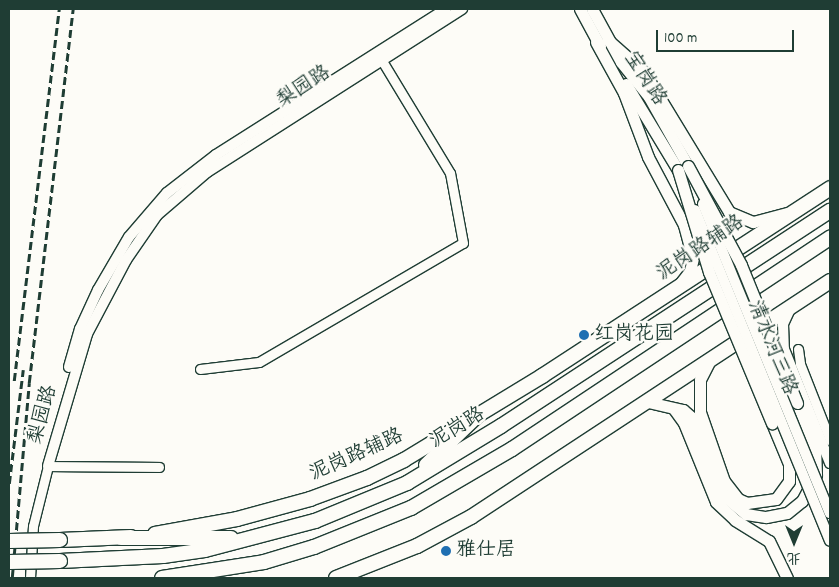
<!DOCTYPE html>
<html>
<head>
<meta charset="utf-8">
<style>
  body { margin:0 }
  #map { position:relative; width:839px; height:587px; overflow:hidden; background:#fdfcf7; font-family:Dekko,"LXGW WenKai TC",sans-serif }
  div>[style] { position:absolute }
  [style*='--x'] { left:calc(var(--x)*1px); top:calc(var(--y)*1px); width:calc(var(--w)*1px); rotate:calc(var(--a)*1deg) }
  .roads { filter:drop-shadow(1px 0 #1f3d34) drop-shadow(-1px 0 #1f3d34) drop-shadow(0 1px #1f3d34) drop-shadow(0 -1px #1f3d34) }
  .minor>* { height:9px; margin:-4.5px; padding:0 4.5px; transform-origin:4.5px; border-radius:4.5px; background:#fdfcf7 }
  .tertiary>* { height:10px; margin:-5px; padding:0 5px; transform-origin:5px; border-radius:5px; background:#fdfcf7 }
  .secondary>* { height:11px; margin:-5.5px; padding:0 5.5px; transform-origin:5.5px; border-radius:5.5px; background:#fdfcf7 }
  .primary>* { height:14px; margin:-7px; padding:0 7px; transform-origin:7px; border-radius:7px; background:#fdfcf7 }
  .trunk>* { height:14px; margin:-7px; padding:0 7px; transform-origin:7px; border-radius:7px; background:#fdfcf7 }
  .rail>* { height:2.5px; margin-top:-1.25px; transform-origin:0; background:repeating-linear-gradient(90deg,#1f3d34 0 8px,transparent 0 12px) }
  .bridges { filter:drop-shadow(1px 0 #1f3d34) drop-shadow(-1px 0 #1f3d34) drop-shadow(0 1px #1f3d34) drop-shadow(0 -1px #1f3d34) }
  .tertiary-bridge>* { height:10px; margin:-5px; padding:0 5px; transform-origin:5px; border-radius:5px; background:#fdfcf7 }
  .secondary-bridge>* { height:11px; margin:-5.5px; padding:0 5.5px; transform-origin:5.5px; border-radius:5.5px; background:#fdfcf7 }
  .primary-bridge>* { height:14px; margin:-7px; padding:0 7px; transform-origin:7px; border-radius:7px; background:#fdfcf7 }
  .trunk-bridge>* { height:14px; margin:-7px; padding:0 7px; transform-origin:7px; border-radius:7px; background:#fdfcf7 }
  .dots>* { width:14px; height:14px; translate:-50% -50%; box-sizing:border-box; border:2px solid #fdfcf7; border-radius:50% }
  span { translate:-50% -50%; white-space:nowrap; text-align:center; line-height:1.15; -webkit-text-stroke:5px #fdfcf7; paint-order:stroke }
  .street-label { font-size:20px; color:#1f3d34 }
  .poi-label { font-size:20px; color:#1f3d34 }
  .left { translate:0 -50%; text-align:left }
  .frame { position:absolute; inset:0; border:10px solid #1f3d34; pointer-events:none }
  .north { position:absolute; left:769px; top:517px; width:50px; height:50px; -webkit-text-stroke:4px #fdfcf7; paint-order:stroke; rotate:180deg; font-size:14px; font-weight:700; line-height:20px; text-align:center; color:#1f3d34 }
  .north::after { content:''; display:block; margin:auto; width:18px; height:22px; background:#1f3d34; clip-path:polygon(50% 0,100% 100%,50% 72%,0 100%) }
  .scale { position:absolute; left:656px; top:30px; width:138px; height:22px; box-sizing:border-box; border:2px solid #1f3d34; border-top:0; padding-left:6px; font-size:15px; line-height:18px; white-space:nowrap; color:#1f3d34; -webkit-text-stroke:4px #fdfcf7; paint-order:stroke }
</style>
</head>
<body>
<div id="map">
  <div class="roads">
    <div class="minor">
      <i style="--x:798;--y:349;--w:15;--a:82"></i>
      <i style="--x:800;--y:364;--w:82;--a:68.5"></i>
      <i style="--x:200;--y:369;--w:59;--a:-6.8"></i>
      <i style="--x:259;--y:362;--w:236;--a:-30.3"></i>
      <i style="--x:463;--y:243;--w:71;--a:-100.5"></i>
      <i style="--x:450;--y:173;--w:133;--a:-121.2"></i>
      <i style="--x:30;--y:578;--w:52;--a:-86.7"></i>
      <i style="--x:33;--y:526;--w:62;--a:-76"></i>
      <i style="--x:48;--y:466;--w:111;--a:0.5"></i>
    </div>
    <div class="tertiary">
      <i style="--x:791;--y:307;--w:19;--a:115"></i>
      <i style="--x:783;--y:324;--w:25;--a:88"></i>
      <i style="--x:784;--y:349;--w:123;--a:68"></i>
      <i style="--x:69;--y:367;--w:40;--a:-74"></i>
      <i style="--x:80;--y:329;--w:43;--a:-65.2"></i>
      <i style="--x:98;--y:290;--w:61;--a:-59.7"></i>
      <i style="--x:129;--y:237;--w:58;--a:-49.2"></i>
      <i style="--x:167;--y:193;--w:62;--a:-37.8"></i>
      <i style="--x:216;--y:155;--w:272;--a:-32.4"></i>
      <i style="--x:48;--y:466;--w:138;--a:-73.5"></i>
      <i style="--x:87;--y:334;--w:84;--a:-62.2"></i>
      <i style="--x:126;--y:260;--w:55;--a:-55.4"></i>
      <i style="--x:157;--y:215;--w:66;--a:-40.7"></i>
      <i style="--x:207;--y:172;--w:303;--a:-32.6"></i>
    </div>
    <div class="secondary">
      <i style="--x:580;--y:9;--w:42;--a:61.6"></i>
      <i style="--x:592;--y:9;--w:60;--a:61.3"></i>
      <i style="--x:621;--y:62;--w:45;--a:51.3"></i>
      <i style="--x:649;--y:97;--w:79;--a:60.5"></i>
      <i style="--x:608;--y:40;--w:48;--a:41.6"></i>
      <i style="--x:644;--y:72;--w:164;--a:58.7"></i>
      <i style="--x:729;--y:212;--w:26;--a:23"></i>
      <i style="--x:753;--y:222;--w:35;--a:-15"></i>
      <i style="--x:596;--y:42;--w:58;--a:61.2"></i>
      <i style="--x:624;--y:93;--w:68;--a:69.4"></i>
      <i style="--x:648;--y:157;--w:77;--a:62.1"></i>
      <i style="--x:684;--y:225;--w:34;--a:75"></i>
      <i style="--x:693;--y:258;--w:13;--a:103"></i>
      <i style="--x:690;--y:271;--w:16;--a:128"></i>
      <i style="--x:626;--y:84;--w:100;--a:58.8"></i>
      <i style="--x:709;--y:362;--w:20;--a:117"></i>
      <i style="--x:700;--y:380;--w:32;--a:90"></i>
      <i style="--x:700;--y:412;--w:73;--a:70.8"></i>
      <i style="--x:724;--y:481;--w:23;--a:52"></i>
      <i style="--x:738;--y:499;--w:10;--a:24"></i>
      <i style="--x:747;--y:503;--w:29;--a:-8"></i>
      <i style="--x:776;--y:499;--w:22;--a:-54"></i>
      <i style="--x:789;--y:481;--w:17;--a:-90"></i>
      <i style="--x:789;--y:464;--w:44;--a:-112.5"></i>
      <i style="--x:648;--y:402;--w:36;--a:13"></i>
      <i style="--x:683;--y:410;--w:11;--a:41"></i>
      <i style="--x:691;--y:417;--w:84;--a:67.7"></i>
      <i style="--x:723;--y:495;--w:30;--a:40"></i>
      <i style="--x:746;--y:514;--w:20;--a:9"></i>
      <i style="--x:766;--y:517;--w:21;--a:-11"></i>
      <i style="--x:787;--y:513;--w:19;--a:-39"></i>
      <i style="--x:802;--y:501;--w:30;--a:-62"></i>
      <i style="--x:816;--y:475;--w:26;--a:-92"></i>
      <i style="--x:815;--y:449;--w:49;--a:-111.4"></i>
      <i style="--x:674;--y:409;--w:17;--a:54"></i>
      <i style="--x:684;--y:423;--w:85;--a:67.9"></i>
      <i style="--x:716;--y:502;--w:26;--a:43"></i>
      <i style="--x:735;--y:520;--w:40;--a:32"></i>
      <i style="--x:769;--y:541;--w:41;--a:64.1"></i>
    </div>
    <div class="primary">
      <i style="--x:155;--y:534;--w:83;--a:-10.4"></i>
      <i style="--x:237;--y:519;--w:76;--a:-15.3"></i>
      <i style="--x:310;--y:499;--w:61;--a:-20.2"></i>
      <i style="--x:367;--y:478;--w:41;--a:-25.9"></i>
      <i style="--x:404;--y:460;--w:162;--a:-31.3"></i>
      <i style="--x:542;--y:376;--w:344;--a:-33.1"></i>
      <i style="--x:60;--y:540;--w:71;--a:-2.4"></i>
      <i style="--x:336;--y:578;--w:87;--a:-21.6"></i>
      <i style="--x:417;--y:546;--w:61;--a:-28.2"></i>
      <i style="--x:471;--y:517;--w:430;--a:-33.3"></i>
    </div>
    <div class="trunk">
      <i style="--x:426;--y:465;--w:69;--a:-43.8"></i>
      <i style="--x:121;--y:538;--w:110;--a:0"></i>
      <i style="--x:60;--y:561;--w:103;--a:-2.8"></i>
      <i style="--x:163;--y:556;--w:42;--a:-8.1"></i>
      <i style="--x:205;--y:550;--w:114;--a:-14.8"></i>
      <i style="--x:315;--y:521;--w:100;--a:-22.4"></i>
      <i style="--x:407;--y:483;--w:110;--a:-31.2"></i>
      <i style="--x:501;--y:426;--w:393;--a:-33.2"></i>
      <i style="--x:162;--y:578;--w:103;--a:-8.9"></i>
      <i style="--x:264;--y:562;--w:52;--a:-16.7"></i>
      <i style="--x:314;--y:547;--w:105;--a:-21.9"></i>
      <i style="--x:411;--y:508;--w:117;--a:-30.3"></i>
      <i style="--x:512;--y:449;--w:382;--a:-33.6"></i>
    </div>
  </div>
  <div class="rail">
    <i style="--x:14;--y:381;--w:375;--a:-83.1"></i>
    <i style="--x:9;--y:484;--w:115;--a:-83"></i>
    <i style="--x:12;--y:578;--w:196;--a:-85"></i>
    <i style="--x:29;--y:383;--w:377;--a:-83.3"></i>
  </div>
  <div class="bridges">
    <div class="tertiary-bridge">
      <i style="--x:703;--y:204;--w:334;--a:67.7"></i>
      <i style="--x:695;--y:210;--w:357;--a:67.8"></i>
    </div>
    <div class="secondary-bridge">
      <i style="--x:688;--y:166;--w:112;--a:61.8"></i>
      <i style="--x:741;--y:265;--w:149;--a:67.9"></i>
      <i style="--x:678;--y:170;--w:107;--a:73.1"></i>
      <i style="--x:709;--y:272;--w:164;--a:67.4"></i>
    </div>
    <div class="primary-bridge">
      <i style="--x:9;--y:541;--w:51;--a:-1.1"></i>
    </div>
    <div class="trunk-bridge">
      <i style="--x:9;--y:562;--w:51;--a:-1.1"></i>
    </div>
  </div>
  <div class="dots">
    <i style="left:584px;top:335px;background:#1f6fb2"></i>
    <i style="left:446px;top:551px;background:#1f6fb2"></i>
  </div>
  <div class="street-label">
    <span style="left:644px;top:79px;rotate:57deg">宝岗路</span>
    <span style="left:304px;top:88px;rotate:-33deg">梨园路</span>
    <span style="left:701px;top:249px;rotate:-34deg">泥岗路辅路</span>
    <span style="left:771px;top:348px;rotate:68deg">清水河三路</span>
    <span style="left:44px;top:415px;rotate:-75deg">梨园路</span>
    <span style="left:458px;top:429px;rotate:-31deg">泥岗路</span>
    <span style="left:357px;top:456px;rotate:-24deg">泥岗路辅路</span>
  </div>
  <div class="poi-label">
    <span class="left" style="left:594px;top:335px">红岗花园</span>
    <span class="left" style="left:456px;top:551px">雅仕居</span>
  </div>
  <div class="frame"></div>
  <div class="north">北</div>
  <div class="scale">100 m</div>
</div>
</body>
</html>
